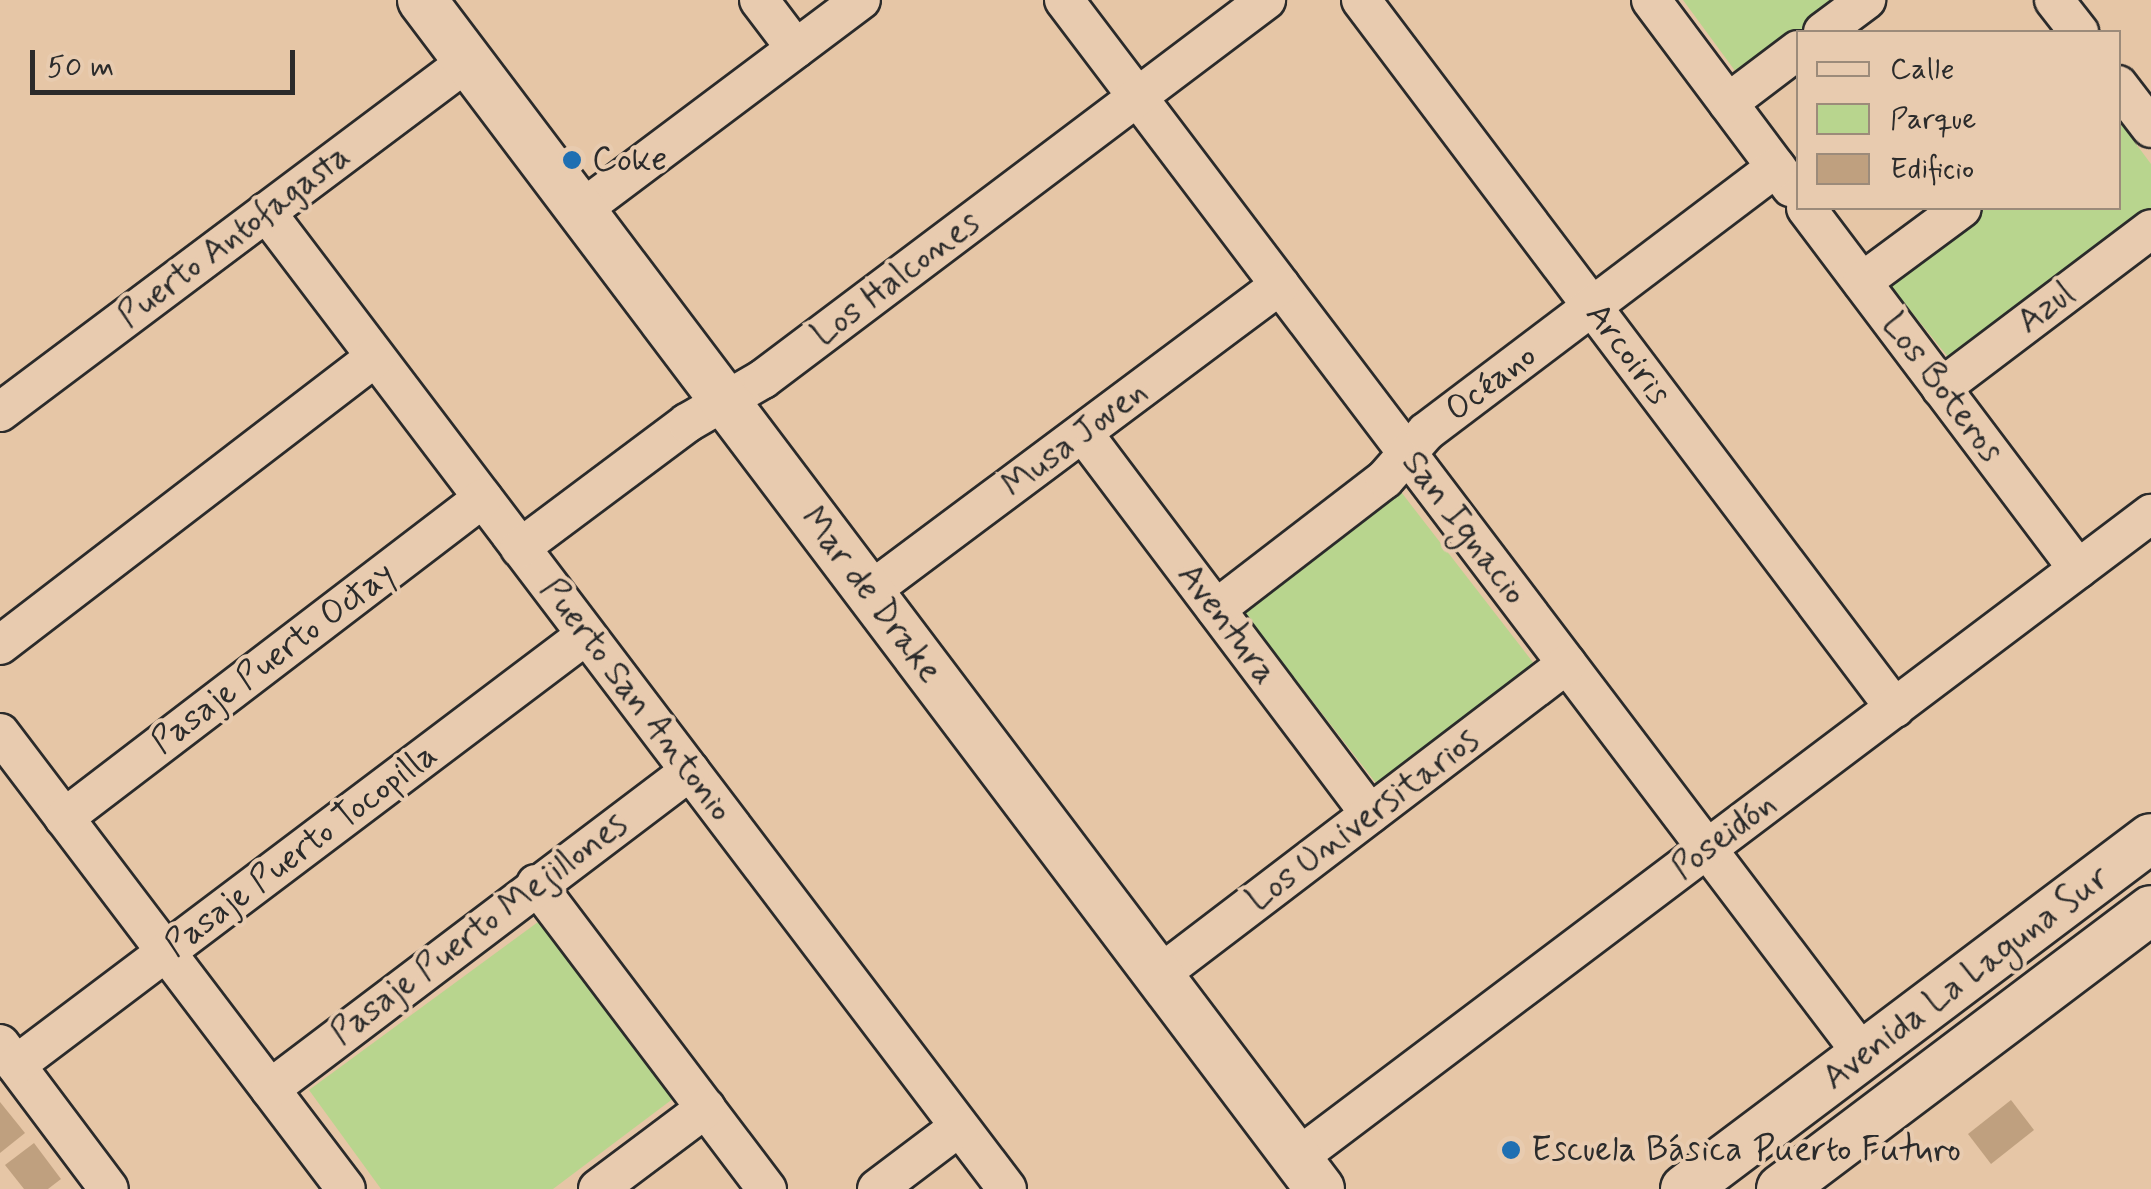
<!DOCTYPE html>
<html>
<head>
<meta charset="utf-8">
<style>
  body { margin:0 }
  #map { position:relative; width:2151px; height:1189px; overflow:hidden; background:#e6c6a6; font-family:Mynerve,sans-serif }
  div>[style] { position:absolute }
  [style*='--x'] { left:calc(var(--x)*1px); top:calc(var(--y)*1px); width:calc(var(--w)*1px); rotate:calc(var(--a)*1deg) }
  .green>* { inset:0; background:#b8d58e }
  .building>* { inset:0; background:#bfa07f }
  .roads { filter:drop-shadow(2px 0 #2b2b2b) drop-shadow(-2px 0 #2b2b2b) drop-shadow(0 2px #2b2b2b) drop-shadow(0 -2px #2b2b2b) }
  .minor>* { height:38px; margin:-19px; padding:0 19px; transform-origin:19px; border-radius:19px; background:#e8cbaf }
  .tertiary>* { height:48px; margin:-24px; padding:0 24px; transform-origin:24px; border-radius:24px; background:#e8cbaf }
  .dots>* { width:28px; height:28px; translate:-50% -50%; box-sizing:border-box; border:5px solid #e8cbaf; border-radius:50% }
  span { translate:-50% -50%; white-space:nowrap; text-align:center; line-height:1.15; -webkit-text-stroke:8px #e8cbaf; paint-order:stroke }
  .poi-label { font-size:35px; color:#2b2b2b }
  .left { translate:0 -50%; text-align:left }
  .street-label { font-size:35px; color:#2b2b2b }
  .legend { position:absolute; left:1796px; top:30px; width:325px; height:180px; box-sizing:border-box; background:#e8cbaf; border:2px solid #9c8b7a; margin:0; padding:12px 18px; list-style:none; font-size:30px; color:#2b2b2b }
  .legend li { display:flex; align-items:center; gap:20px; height:50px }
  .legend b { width:50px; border:2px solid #9c8b7a }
  .scale { position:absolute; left:30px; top:50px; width:265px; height:45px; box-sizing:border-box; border:5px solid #2b2b2b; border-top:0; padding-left:12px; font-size:30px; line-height:35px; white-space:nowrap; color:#2b2b2b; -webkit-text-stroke:8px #e8cbaf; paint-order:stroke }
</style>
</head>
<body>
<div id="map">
  <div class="green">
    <i style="clip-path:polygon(1683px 0,1881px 0,1839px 32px,1798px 32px,1755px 98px)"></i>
    <i style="clip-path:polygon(2119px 121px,2151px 164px,2151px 211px,1948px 357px,1885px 279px,1984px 208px,2118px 208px)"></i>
    <i style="clip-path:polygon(1398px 488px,1535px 665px,1379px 787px,1242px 610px)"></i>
    <i style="clip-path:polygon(538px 922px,674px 1098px,553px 1189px,381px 1189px,309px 1090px)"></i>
  </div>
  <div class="building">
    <i style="clip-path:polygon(2011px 1100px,2034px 1130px,1991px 1164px,1968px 1134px)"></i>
    <i style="clip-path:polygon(0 1102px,25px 1133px,0 1153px)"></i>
    <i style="clip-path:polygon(34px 1143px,61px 1179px,48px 1189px,24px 1189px,5px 1165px)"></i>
  </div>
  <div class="roads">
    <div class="minor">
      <i style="--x:759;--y:0;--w:61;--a:52.9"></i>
      <i style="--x:1064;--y:0;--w:1325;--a:52.85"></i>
      <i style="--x:1361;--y:0;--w:887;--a:52.98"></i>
      <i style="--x:1651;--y:0;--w:234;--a:53.2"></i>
      <i style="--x:2054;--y:0;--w:41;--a:52"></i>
      <i style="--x:1823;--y:32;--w:54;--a:-36.7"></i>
      <i style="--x:2118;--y:85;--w:54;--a:52.5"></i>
      <i style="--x:1728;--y:103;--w:88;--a:-37.1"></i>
      <i style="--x:1806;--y:208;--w:452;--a:53"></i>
      <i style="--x:581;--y:210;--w:350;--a:-36.9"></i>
      <i style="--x:266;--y:212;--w:1226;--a:52.82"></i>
      <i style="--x:1862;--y:282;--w:124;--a:-36.5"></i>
      <i style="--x:1941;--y:388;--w:263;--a:-37.1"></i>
      <i style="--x:0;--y:412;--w:585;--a:-36.87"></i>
      <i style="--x:1083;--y:433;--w:477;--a:53"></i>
      <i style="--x:520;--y:548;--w:209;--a:-36.8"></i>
      <i style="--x:687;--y:423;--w:88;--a:-30.1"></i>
      <i style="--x:763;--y:379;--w:630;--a:-37"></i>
      <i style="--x:869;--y:592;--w:513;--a:-36.76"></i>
      <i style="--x:1216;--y:609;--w:213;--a:-37.6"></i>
      <i style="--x:1385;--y:479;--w:62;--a:-48.9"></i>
      <i style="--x:1426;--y:432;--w:439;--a:-37.1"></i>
      <i style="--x:0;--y:645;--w:473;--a:-37.5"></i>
      <i style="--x:0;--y:733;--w:572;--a:52.81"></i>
      <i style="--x:64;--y:818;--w:527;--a:-37.37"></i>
      <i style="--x:536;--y:884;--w:383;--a:52.9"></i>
      <i style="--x:1159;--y:975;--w:513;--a:-37.32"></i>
      <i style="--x:0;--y:1044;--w:181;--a:53.1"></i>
      <i style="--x:16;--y:1065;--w:714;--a:-37.03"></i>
      <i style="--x:270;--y:1089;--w:527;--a:-37.13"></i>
      <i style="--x:1297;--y:1158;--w:1070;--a:-37.02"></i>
      <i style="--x:598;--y:1189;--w:135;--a:-36.9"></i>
      <i style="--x:877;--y:1189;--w:103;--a:-37.1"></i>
    </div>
    <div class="tertiary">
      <i style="--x:422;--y:0;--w:1490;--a:52.94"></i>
      <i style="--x:1685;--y:1189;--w:583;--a:-36.99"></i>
      <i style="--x:1781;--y:1189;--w:463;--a:-37"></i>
    </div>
  </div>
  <div class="dots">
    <i style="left:572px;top:160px;background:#1f6fb2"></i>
    <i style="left:1511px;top:1150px;background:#1f6fb2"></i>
  </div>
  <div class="poi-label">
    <span class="left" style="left:592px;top:160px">Coke</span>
    <span class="left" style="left:1531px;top:1150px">Escuela Básica Puerto Futuro</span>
  </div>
  <div class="street-label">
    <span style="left:234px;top:236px;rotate:-37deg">Puerto Antofagasta</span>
    <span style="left:896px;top:279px;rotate:-37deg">Los Halcones</span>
    <span style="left:2046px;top:308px;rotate:-37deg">Azul</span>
    <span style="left:1628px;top:354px;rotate:53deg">Arcoiris</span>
    <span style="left:1491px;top:383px;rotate:-37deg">Océano</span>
    <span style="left:1942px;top:388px;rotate:53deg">Los Boteros</span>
    <span style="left:1075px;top:439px;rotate:-37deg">Musa Joven</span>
    <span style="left:1464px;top:528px;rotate:53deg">San Ignacio</span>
    <span style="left:871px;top:595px;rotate:53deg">Mar de Drake</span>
    <span style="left:1227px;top:624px;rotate:53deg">Aventura</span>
    <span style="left:273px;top:658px;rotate:-37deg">Pasaje Puerto Octay</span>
    <span style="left:636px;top:700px;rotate:53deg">Puerto San Antonio</span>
    <span style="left:1363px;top:820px;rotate:-37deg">Los Universitarios</span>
    <span style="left:1724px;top:836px;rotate:-37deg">Poseidón</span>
    <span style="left:301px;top:850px;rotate:-37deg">Pasaje Puerto Tocopilla</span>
    <span style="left:479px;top:929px;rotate:-37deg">Pasaje Puerto Mejillones</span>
    <span style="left:1966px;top:978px;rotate:-37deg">Avenida La Laguna Sur</span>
  </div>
  <ul class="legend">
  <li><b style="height:12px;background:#e8cbaf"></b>Calle</li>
  <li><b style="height:28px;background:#b8d58e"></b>Parque</li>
  <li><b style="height:28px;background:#bfa07f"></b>Edificio</li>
  </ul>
  <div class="scale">50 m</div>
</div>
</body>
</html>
